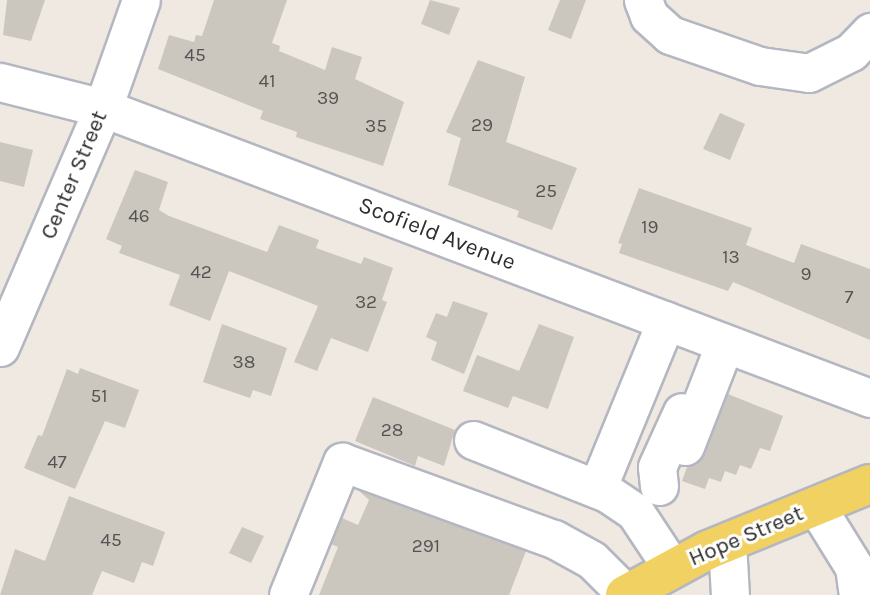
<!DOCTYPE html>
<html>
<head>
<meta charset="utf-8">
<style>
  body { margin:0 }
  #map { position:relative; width:870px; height:595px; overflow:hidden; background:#efe9e1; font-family:Karla,sans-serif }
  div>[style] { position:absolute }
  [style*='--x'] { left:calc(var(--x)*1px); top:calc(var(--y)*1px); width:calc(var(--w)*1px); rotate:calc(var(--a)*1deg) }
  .building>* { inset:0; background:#cbc7bf }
  .roads { filter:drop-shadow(2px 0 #b4b7c1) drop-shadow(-2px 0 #b4b7c1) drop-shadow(0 2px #b4b7c1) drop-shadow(0 -2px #b4b7c1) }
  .minor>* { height:37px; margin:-18.5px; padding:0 18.5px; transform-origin:18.5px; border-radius:18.5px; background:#fff }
  .major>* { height:38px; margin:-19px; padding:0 19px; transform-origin:19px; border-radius:19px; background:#f2d163 }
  span { translate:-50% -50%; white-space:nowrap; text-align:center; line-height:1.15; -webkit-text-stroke:6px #fff; paint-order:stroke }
  .number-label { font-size:19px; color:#555452 }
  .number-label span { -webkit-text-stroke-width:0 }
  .street-label { font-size:23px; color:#2e2e2e }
</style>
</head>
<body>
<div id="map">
  <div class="building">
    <i style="clip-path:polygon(7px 0,45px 0,31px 41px,3px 35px)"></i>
    <i style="clip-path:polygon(214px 0,287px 0,272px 43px,280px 46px,279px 51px,325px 70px,332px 47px,362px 57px,355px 79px,404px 102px,383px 166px,296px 137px,297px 132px,260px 119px,263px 111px,158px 69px,169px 35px,194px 42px,196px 35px,202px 36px)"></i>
    <i style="clip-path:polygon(430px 0,460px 8px,449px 35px,421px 24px)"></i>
    <i style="clip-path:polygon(560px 0,586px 0,571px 39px,548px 30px)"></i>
    <i style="clip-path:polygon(478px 60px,525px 77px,506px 142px,577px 168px,552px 230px,517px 217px,519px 211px,448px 185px,461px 138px,446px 132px)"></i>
    <i style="clip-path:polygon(720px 113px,745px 124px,730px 160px,703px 149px)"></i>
    <i style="clip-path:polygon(0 142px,33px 150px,24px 187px,0 181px)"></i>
    <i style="clip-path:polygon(135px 170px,168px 182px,159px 210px,169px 216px,267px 252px,279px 225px,319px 240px,316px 248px,361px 264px,364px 257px,393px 268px,382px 300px,387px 302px,368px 352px,331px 338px,317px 371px,294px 362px,318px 306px,229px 271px,210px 321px,169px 305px,180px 275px,119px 253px,122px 246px,106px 239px)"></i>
    <i style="clip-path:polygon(639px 188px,752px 228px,746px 245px,794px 263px,801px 244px,870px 269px,870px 340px,733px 282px,728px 291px,619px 253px,622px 244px,618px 243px)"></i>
    <i style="clip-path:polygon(453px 301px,488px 313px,464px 374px,431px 360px,437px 342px,426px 337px,436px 313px,447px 317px)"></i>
    <i style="clip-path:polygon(222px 324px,287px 348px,271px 396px,253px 390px,250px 398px,203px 382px)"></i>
    <i style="clip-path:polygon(539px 324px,574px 337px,548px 409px,513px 396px,508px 408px,463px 391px,477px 355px,519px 371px)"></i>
    <i style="clip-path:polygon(80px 368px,139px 390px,125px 428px,105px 421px,75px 489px,24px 468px,38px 435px,42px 436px,67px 369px,78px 374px)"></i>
    <i style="clip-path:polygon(728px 394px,783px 416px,770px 451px,760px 448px,751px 469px,740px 465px,736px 475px,725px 471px,721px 482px,709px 478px,705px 489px,682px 481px,687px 467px,705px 454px)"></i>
    <i style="clip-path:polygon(373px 397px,455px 430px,444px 466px,418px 456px,415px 466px,355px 441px)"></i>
    <i style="clip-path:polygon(358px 490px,526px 551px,509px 595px,319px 595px,338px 547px,331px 544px,342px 518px,358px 525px,369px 500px)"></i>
    <i style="clip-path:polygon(69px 496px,165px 532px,153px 566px,142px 562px,134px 583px,102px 571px,92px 595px,0 595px,15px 549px,45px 561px)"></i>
    <i style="clip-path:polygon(242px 527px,264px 536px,251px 563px,229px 553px)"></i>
  </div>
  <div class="roads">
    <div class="minor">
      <i style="--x:643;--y:0;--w:17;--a:69"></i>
      <i style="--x:649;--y:16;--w:28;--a:42"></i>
      <i style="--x:670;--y:35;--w:95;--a:19"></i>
      <i style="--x:760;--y:66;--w:49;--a:8.1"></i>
      <i style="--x:809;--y:73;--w:47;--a:-26.6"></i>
      <i style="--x:851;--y:52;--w:28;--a:-46"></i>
      <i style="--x:0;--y:82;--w:106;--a:14.2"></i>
      <i style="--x:103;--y:108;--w:820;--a:20.71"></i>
      <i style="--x:0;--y:347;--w:260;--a:-66.7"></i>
      <i style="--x:103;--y:108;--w:114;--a:-70.6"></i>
      <i style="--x:473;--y:440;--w:144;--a:21.6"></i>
      <i style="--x:607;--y:493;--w:34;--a:34"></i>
      <i style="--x:635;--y:512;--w:67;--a:56.5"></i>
      <i style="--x:685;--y:446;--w:110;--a:-68.8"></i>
      <i style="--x:659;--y:486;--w:19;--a:-96"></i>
      <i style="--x:657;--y:467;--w:60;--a:-65.6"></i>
      <i style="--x:597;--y:489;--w:182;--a:-67.7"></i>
      <i style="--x:816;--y:506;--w:72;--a:58.1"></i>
      <i style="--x:854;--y:567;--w:28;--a:82"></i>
      <i style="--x:727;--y:542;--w:53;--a:86.8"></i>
      <i style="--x:288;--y:595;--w:144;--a:-67.9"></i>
      <i style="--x:342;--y:462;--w:226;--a:20"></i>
      <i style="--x:554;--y:539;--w:43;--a:28.9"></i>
      <i style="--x:592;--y:560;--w:48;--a:45"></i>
    </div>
    <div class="major">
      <i style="--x:625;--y:595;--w:94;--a:-28.5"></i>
      <i style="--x:708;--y:550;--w:175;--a:-22.2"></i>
    </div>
  </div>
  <div class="number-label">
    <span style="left:195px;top:56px">45</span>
    <span style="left:267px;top:82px">41</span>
    <span style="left:328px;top:99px">39</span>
    <span style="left:482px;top:126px">29</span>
    <span style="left:376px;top:127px">35</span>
    <span style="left:546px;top:192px">25</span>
    <span style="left:139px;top:217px">46</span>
    <span style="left:650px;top:228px">19</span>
    <span style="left:731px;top:258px">13</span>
    <span style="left:201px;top:273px">42</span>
    <span style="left:806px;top:275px">9</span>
    <span style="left:849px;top:298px">7</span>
    <span style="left:366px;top:303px">32</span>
    <span style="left:244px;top:363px">38</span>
    <span style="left:99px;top:397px">51</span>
    <span style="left:392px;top:431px">28</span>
    <span style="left:57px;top:463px">47</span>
    <span style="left:111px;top:541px">45</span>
    <span style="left:426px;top:547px">291</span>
  </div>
  <div class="street-label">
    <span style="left:74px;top:175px;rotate:-67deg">Center Street</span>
    <span style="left:437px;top:234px;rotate:21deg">Scofield Avenue</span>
    <span style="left:746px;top:536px;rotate:-23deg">Hope Street</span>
  </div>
</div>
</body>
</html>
